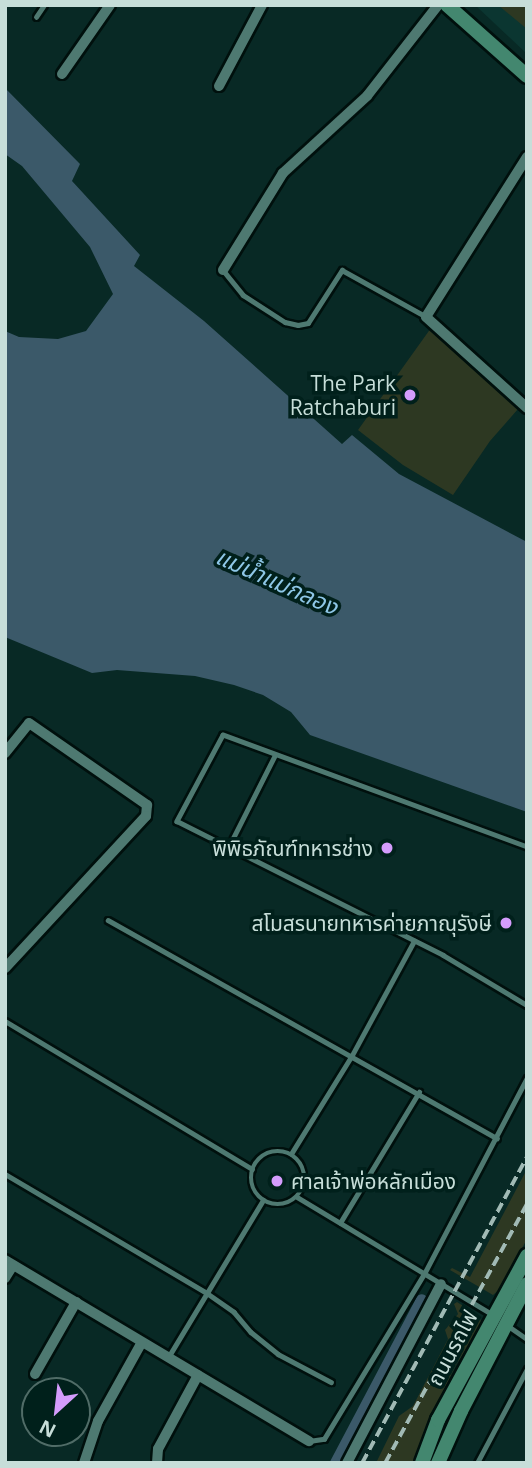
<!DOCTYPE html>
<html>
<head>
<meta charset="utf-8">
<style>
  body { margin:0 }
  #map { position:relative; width:532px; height:1468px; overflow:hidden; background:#082925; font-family:"Open Sans","Noto Sans Thai",sans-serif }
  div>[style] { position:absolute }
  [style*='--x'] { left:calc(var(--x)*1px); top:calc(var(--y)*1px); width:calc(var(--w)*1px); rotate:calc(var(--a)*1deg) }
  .built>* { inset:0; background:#0b3631 }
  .green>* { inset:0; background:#2d3822 }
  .water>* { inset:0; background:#3b5969 }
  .canal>* { height:12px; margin:-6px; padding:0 6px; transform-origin:6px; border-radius:6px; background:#3b5969 }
  .roads { filter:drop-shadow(2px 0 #00100d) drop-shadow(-2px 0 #00100d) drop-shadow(0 2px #00100d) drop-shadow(0 -2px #00100d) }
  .lane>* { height:4.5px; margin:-2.25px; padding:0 2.25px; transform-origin:2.25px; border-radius:2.25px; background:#4e7971 }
  .lane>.ring { margin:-2.25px; padding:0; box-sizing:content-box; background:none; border:4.5px solid #4e7971; border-radius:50% }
  .street>* { height:10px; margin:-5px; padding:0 5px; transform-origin:5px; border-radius:5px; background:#4e7971 }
  .secondary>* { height:14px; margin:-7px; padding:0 7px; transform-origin:7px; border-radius:7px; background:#43876f }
  .rail>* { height:3.5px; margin-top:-1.75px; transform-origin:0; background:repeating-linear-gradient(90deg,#a1bab5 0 10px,transparent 0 15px) }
  .dots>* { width:19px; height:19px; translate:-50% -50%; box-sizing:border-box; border:4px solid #00201b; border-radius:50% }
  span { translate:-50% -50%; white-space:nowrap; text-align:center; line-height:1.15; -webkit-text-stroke:7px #00201b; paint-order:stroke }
  .poi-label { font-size:21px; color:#c7ded9 }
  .right { translate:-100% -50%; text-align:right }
  .left { translate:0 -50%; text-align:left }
  .street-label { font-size:21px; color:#c7ded9 }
  .water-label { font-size:23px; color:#8ec7e7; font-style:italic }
  .frame { position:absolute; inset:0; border:7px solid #c7ded9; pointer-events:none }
  .north { position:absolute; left:21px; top:1377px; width:70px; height:70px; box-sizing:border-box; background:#00201b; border:2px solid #506c67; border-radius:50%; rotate:207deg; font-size:19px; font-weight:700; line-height:28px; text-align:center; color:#c7ded9 }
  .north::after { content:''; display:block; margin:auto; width:24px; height:32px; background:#d49cfc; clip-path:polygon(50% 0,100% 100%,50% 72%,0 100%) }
</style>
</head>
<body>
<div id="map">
  <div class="built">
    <i style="clip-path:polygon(475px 5px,527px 5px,527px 54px)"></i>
  </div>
  <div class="green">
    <i style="clip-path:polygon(498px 5px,527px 5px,527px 29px)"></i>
    <i style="clip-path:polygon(431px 328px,518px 409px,490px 441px,453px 495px,403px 465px,358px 430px)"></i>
    <i style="clip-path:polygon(527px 1169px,527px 1239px,500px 1289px,493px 1295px,450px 1270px,452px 1268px,470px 1277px)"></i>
    <i style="clip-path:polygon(457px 1302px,479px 1316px,482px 1324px,456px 1365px,432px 1415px,414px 1463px,376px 1463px,399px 1416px,413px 1406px,448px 1339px,445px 1330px,458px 1314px,454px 1304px)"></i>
  </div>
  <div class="water">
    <i style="clip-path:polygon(5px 88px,80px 164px,72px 181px,140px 255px,134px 266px,204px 321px,342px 444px,352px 435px,399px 474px,527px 542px,527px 812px,310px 735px,291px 712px,263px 695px,234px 685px,195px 676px,117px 670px,92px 673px,5px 637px,5px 331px,19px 337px,58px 339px,86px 331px,113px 294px,90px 247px,22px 166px,5px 154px)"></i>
  </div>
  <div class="canal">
    <i style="--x:336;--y:1463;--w:184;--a:-62.2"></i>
  </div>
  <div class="roads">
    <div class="lane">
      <i style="--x:36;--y:17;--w:14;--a:-56"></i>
      <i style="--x:223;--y:270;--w:32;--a:51"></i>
      <i style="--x:243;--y:295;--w:50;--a:32.7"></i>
      <i style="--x:285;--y:322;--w:13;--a:13"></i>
      <i style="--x:298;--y:325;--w:10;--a:-11"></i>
      <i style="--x:308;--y:323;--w:63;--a:-57.3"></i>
      <i style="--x:342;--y:270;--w:95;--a:29"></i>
      <i style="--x:527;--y:847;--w:324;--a:-159.8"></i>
      <i style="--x:223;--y:735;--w:98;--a:118.1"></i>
      <i style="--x:177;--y:821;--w:298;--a:26.7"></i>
      <i style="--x:443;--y:955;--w:98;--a:30.8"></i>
      <i style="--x:228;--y:848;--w:104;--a:-63.2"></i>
      <i style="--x:108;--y:920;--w:446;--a:29.3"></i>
      <i style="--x:5;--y:1021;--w:288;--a:30.9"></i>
      <i class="ring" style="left:251px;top:1151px;width:49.5px;height:49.5px"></i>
      <i style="--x:291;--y:1154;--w:114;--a:-58.3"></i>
      <i style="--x:351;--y:1057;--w:132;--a:-61.5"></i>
      <i style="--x:5;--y:1174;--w:234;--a:30.5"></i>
      <i style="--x:207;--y:1293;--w:33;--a:35"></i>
      <i style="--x:234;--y:1312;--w:26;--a:50"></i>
      <i style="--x:251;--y:1332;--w:35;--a:39"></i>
      <i style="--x:278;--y:1354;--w:60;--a:27.8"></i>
      <i style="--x:297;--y:1197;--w:229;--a:31"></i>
      <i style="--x:340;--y:1223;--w:153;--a:-58.9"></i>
      <i style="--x:507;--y:1325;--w:24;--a:35"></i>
      <i style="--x:169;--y:1356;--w:182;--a:-58.9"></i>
      <i style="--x:309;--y:1441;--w:15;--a:-8"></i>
      <i style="--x:324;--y:1439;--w:193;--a:-58.8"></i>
      <i style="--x:424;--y:1274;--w:221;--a:-62.3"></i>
      <i style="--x:477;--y:1463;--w:106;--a:-62"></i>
    </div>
    <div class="street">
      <i style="--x:62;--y:74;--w:84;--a:-55.2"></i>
      <i style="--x:219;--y:86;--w:92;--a:-62"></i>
      <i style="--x:527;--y:157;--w:189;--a:122.3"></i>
      <i style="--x:426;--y:317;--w:136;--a:42"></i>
      <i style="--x:223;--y:270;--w:114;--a:-58.3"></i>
      <i style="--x:283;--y:173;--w:114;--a:-42.5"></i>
      <i style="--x:367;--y:96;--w:115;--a:-52"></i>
      <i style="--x:5;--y:753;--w:38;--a:-51"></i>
      <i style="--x:29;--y:723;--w:144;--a:34.8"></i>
      <i style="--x:147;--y:805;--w:11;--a:95"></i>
      <i style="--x:146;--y:816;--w:207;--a:132.8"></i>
      <i style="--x:5;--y:1260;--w:354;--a:30.8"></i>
      <i style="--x:5;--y:1278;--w:15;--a:-58"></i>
      <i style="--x:35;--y:1374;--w:83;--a:-60.3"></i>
      <i style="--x:84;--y:1463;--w:44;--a:-71.6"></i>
      <i style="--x:98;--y:1421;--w:90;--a:-60.9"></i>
      <i style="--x:157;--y:1463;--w:14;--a:-86"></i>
      <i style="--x:158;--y:1449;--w:84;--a:-61.6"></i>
      <i style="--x:347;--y:1463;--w:202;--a:-62.3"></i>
    </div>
    <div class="secondary">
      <i style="--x:447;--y:5;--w:107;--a:41.6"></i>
      <i style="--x:422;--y:1463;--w:46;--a:-69.6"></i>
      <i style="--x:438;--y:1420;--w:187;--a:-61.5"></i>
      <i style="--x:438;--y:1463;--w:57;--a:-66.1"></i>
      <i style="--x:461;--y:1411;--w:143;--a:-62.5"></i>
    </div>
  </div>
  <div class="rail">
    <i style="--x:362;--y:1463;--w:349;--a:-61.7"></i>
    <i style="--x:385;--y:1463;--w:295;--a:-61.3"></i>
  </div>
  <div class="dots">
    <i style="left:410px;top:395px;background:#d49cfc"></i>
    <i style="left:387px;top:848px;background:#d49cfc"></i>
    <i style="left:506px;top:923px;background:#d49cfc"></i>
    <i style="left:277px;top:1181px;background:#d49cfc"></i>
  </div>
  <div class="poi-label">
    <span class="right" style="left:396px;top:395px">The Park<br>Ratchaburi</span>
    <span class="right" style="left:373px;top:848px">พิพิธภัณฑ์ทหารช่าง</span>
    <span class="right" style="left:492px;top:923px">สโมสรนายทหารค่ายภาณุรังษี</span>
    <span class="left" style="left:291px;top:1181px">ศาลเจ้าพ่อหลักเมือง</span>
  </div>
  <div class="street-label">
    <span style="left:452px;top:1348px;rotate:-62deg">ถนนรถไฟ</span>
  </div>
  <div class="water-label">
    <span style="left:277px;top:581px;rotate:24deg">แม่น้ำแม่กลอง</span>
  </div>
  <div class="frame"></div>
  <div class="north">N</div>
</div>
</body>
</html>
